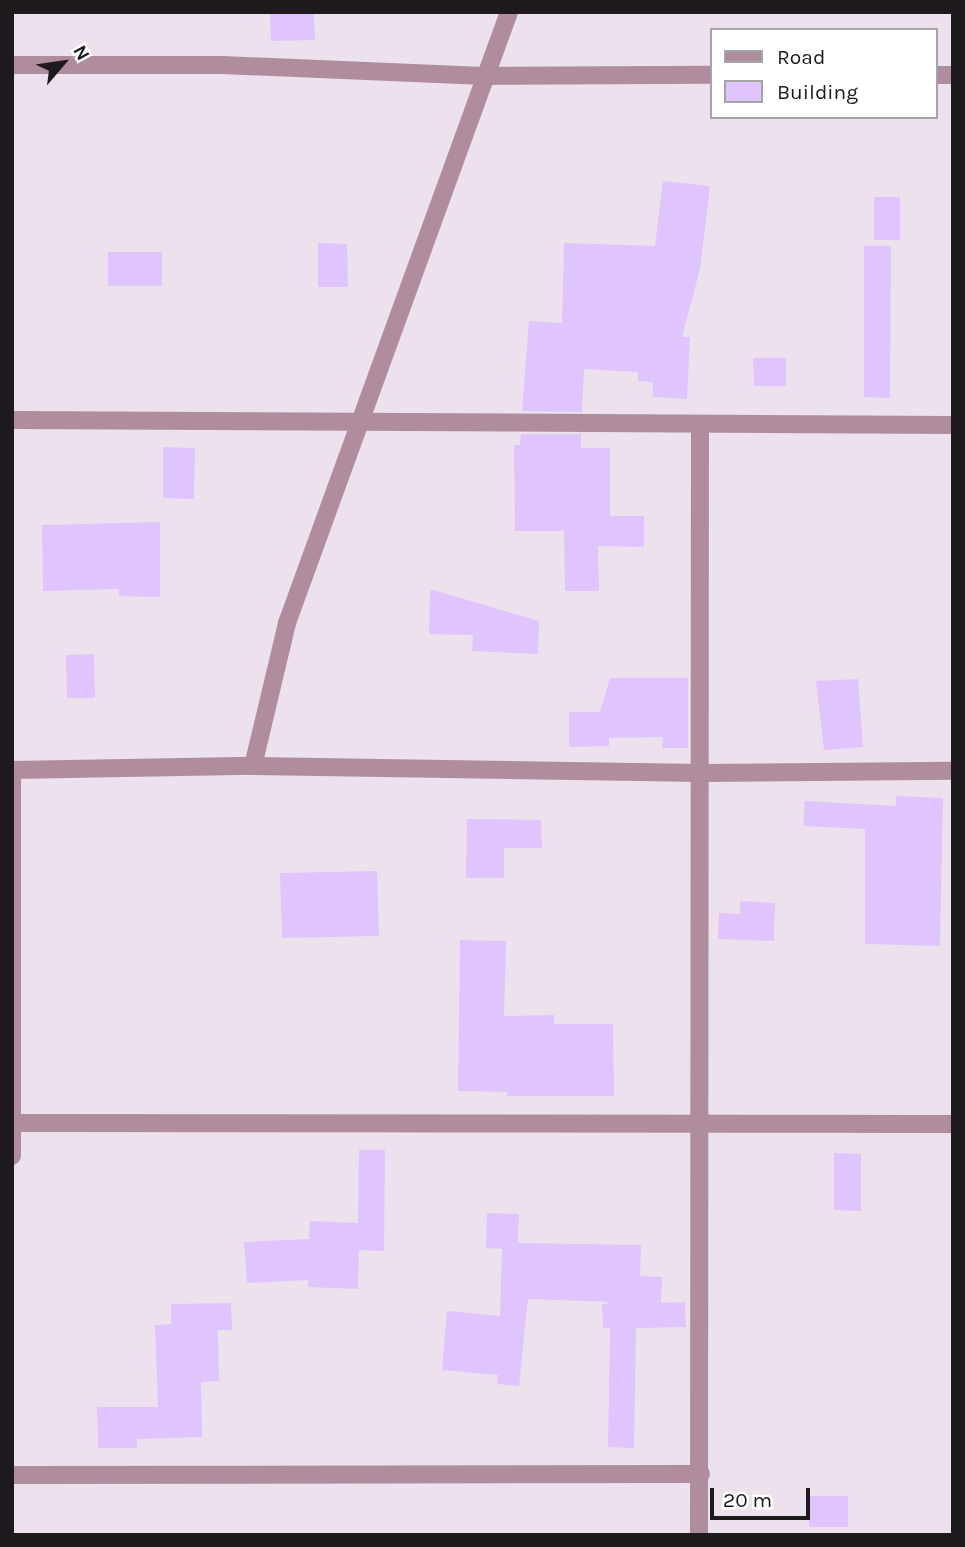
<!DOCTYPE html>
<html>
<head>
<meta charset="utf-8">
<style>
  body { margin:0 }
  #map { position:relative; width:965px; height:1547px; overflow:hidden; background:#ede1ed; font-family:Karla,sans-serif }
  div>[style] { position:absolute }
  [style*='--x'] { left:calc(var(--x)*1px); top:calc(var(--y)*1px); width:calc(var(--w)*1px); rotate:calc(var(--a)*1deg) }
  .building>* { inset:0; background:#e0c4fd }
  .street>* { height:18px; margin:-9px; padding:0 9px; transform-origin:9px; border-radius:9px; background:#af8d9f }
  span { translate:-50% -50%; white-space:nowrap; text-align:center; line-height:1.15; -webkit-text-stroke:5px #fff; paint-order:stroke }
  .frame { position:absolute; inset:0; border:14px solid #1d191d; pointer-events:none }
  .legend { position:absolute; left:710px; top:28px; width:228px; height:91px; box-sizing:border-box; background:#fff; border:2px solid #a5a3a5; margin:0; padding:9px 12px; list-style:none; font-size:21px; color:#1d191d }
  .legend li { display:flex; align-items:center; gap:14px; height:35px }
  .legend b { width:35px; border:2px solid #a5a3a5 }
  .north { position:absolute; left:28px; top:28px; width:70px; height:70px; -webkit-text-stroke:5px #fff; paint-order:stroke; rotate:61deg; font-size:19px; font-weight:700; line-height:28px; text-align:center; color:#1d191d }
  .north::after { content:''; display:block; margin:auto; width:24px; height:32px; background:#1d191d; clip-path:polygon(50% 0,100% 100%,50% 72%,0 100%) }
  .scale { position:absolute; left:710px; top:1488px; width:100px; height:32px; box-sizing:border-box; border:4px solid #1d191d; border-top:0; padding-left:9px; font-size:21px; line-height:24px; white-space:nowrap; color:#1d191d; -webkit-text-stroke:5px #fff; paint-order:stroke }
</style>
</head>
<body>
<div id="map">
  <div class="building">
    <i style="clip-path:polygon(314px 12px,315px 40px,271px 41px,270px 13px)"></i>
    <i style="clip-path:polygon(663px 181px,710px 186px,700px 269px,682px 337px,690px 337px,687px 399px,653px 397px,653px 382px,638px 381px,638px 372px,584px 369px,582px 412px,522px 411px,529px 321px,562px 323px,564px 243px,655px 246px)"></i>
    <i style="clip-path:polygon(874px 197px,900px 197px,900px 240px,874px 240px)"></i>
    <i style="clip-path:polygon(318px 243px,347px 244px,348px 287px,318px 287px)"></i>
    <i style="clip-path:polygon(864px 246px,891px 246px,890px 398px,864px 397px)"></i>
    <i style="clip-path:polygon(108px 252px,162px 252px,162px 286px,108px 286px)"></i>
    <i style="clip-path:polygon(753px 358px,786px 358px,786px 386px,754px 386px)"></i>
    <i style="clip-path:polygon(521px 434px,581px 434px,581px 448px,610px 448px,610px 516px,644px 516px,644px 547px,598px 546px,599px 591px,565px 591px,564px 531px,515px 531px,514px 445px,520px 445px)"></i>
    <i style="clip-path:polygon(163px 447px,195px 448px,194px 499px,163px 498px)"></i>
    <i style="clip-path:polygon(160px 522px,160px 597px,119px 596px,119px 589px,43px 591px,42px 525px)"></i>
    <i style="clip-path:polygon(430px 589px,539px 621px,538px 654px,472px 651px,473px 635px,429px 634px)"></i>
    <i style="clip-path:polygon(94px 654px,95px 698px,67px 698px,66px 655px)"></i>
    <i style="clip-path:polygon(610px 678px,688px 678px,688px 748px,662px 748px,663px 737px,609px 738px,609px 746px,569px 747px,569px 712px,600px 712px)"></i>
    <i style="clip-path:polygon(858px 679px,863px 747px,824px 750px,816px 681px)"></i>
    <i style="clip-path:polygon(896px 796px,943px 798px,940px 946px,865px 944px,865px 829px,803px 826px,805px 801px,896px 806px)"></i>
    <i style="clip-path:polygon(467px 819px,541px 820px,542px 848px,504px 848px,504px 878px,466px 878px)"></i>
    <i style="clip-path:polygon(377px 871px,379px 936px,282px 938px,280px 873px)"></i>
    <i style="clip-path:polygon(740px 901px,775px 903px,774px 941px,718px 939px,719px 913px,740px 914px)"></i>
    <i style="clip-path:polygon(460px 940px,506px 941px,504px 1016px,554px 1015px,554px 1024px,613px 1024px,614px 1096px,507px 1096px,507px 1092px,458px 1091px)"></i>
    <i style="clip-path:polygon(359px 1150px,385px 1150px,384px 1251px,359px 1250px,358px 1289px,308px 1287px,308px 1280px,247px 1283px,244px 1242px,309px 1239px,310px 1221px,358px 1223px)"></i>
    <i style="clip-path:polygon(834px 1153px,861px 1154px,861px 1211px,834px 1210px)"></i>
    <i style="clip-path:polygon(487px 1213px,519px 1214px,518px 1243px,641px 1245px,640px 1276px,662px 1277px,661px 1303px,685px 1302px,686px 1327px,636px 1328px,634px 1448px,608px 1447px,610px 1328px,603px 1328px,602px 1305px,611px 1302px,528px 1299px,519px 1386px,497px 1384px,498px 1375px,442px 1370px,447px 1311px,500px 1316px,502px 1249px,486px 1248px)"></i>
    <i style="clip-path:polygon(231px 1303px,232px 1330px,218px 1330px,219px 1381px,201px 1382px,202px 1437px,137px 1439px,137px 1448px,98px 1448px,97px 1407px,158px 1407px,155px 1325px,171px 1324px,171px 1304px)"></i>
    <i style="clip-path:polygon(809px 1496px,848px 1496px,848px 1527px,809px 1527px)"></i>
  </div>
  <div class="street">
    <i style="--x:12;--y:65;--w:210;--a:0"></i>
    <i style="--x:222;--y:65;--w:262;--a:2.4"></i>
    <i style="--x:484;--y:76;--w:227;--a:-0.3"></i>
    <i style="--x:935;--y:75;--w:18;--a:0"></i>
    <i style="--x:12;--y:420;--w:941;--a:0.3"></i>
    <i style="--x:253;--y:766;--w:147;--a:-76.6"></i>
    <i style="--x:287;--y:623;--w:650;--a:-70.03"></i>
    <i style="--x:12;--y:770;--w:241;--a:-1"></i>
    <i style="--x:253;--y:766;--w:449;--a:0.9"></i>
    <i style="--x:702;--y:773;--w:251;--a:-0.5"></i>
    <i style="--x:12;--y:775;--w:381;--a:90"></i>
    <i style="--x:13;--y:1123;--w:940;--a:0.06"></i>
    <i style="--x:12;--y:1475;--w:689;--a:-0.08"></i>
    <i style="--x:699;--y:1535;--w:1108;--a:-89.95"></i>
  </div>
  <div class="frame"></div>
  <ul class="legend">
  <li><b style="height:9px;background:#af8d9f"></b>Road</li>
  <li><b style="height:19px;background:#e0c4fd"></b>Building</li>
  </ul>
  <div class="north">N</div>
  <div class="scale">20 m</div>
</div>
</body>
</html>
